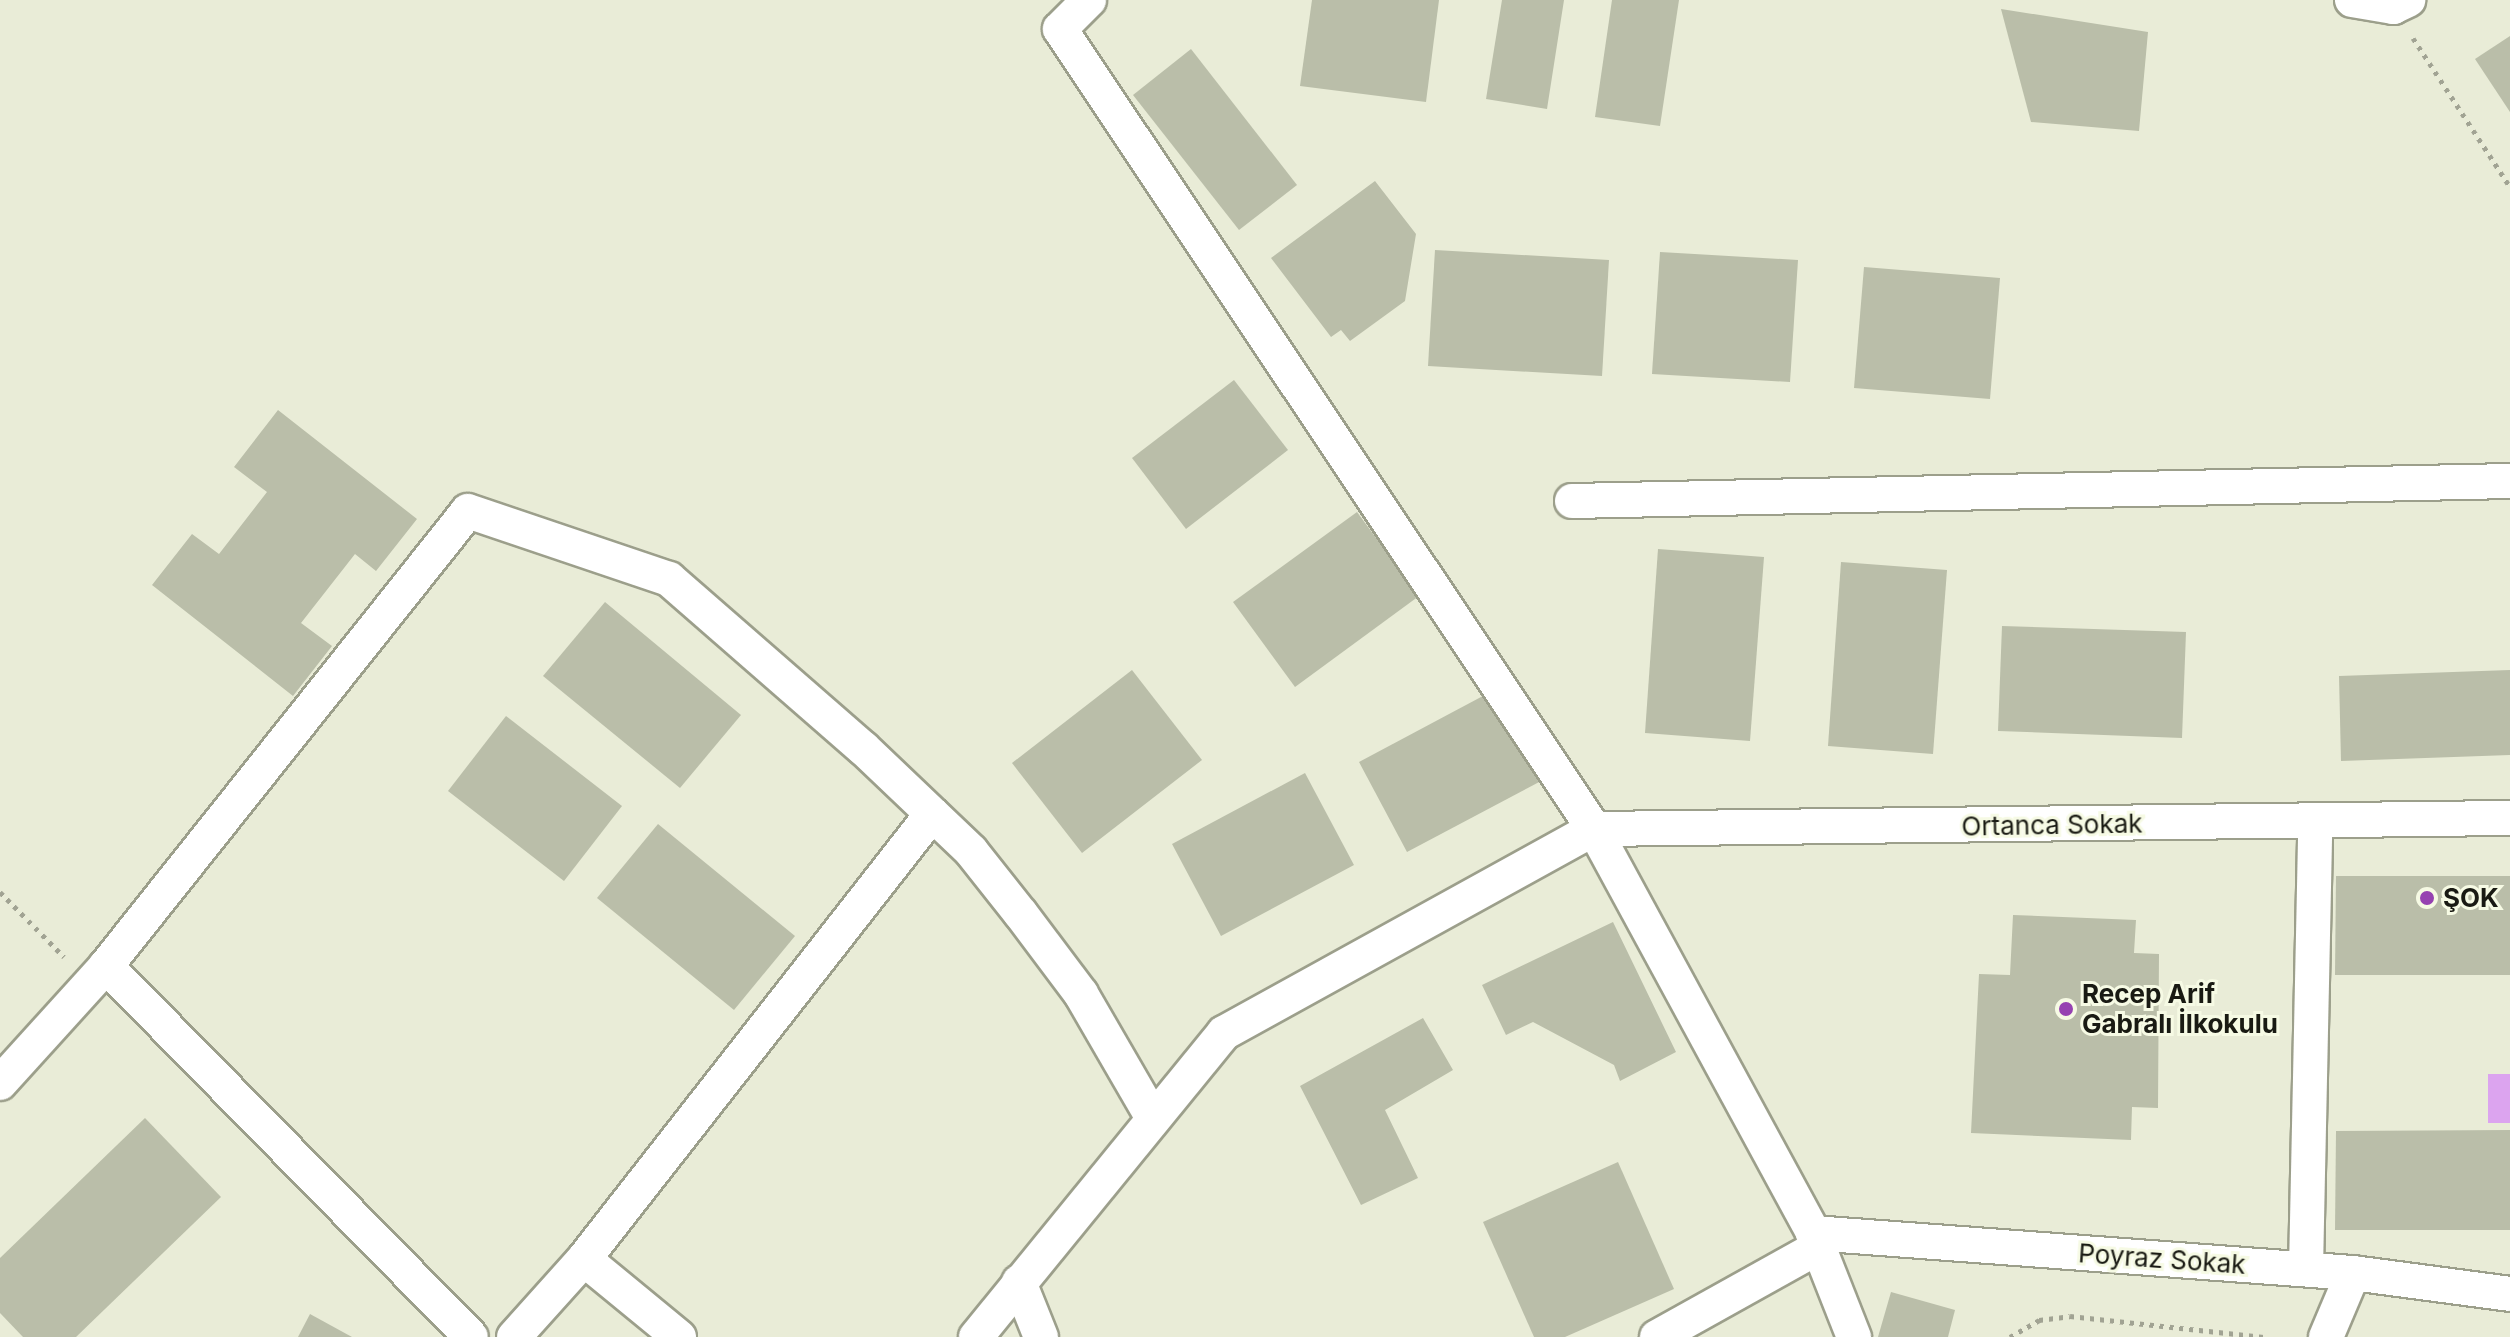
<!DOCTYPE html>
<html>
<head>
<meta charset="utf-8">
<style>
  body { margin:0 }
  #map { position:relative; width:2510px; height:1337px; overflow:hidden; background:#e9ecd7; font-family:Inter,sans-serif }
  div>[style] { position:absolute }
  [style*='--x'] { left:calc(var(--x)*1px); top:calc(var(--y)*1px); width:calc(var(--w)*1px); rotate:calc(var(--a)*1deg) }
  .green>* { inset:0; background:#dca4ef }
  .building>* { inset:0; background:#babea9 }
  .path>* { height:5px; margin-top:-2.5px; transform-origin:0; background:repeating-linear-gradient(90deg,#a1a393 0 4px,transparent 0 10px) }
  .roads { filter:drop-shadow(2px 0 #9c9f8b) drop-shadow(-2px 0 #9c9f8b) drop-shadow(0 2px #9c9f8b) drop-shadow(0 -2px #9c9f8b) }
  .street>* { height:34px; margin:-17px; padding:0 17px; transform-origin:17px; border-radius:17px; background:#fff }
  .dots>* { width:22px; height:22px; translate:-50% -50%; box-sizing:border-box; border:4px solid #f6fae4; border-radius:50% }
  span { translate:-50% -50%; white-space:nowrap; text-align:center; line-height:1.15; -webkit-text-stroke:6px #f6fae4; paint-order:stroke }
  .street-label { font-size:26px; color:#191a13 }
  .poi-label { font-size:26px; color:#191a13; font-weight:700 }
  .left { translate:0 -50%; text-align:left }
</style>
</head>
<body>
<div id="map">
  <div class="green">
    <i style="clip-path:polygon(2488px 1074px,2510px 1074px,2510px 1123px,2488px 1123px)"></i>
  </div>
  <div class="building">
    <i style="clip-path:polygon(1312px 0,1439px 0,1426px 102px,1300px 86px)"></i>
    <i style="clip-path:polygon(1502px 0,1564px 0,1547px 109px,1486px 99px)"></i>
    <i style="clip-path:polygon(1612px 0,1679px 0,1660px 126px,1595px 117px)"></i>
    <i style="clip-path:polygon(2001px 9px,2148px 32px,2139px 131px,2031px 122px)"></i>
    <i style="clip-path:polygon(2510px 36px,2510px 112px,2475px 59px)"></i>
    <i style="clip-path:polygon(1191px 49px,1297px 185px,1239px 230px,1133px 95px)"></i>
    <i style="clip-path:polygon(1375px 181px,1416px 234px,1405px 301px,1350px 341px,1341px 330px,1331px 337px,1271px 258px)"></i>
    <i style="clip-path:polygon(1435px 250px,1609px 260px,1602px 376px,1428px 366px)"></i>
    <i style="clip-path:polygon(1660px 252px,1798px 260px,1790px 382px,1652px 374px)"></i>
    <i style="clip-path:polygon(1864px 267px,2000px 278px,1990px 399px,1854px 388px)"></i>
    <i style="clip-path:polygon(1234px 380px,1288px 450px,1186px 529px,1132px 458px)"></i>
    <i style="clip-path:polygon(278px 410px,417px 519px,376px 571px,355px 554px,301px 623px,332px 646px,293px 696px,152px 585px,192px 534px,219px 554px,267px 492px,234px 467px)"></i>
    <i style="clip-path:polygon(1357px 512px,1419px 596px,1295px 687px,1233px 602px)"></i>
    <i style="clip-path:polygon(1658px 549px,1764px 557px,1750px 741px,1645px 733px)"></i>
    <i style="clip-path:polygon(1841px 562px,1947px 570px,1933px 754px,1828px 746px)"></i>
    <i style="clip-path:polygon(605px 602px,741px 715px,680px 788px,543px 676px)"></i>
    <i style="clip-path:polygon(2002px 626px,2186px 632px,2182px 738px,1998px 731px)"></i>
    <i style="clip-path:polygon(1132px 670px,1202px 760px,1082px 853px,1012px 763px)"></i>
    <i style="clip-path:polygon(2510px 670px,2510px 755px,2341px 761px,2339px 676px)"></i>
    <i style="clip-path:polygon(1496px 689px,1543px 780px,1407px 852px,1359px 762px)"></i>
    <i style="clip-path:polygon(506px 716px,622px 806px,564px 881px,448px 791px)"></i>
    <i style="clip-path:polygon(1305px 773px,1354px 865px,1221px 936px,1172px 844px)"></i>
    <i style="clip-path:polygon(658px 824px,795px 936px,734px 1010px,597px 898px)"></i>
    <i style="clip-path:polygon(2336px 876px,2510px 876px,2510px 975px,2335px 975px)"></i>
    <i style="clip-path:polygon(2013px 915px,2136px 920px,2134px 953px,2159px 954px,2158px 1108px,2132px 1107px,2131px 1140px,1971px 1133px,1979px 974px,2010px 975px)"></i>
    <i style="clip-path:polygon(1613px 922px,1676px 1052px,1620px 1081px,1614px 1065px,1533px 1022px,1506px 1035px,1482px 985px)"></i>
    <i style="clip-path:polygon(1423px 1018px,1453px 1070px,1385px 1110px,1418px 1178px,1361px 1205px,1300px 1086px)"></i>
    <i style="clip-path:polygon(145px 1118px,221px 1197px,76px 1337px,23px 1337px,0 1313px,0 1258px)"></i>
    <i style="clip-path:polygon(2510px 1130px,2510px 1230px,2335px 1230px,2336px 1131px)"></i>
    <i style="clip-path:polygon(1618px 1162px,1674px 1289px,1565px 1337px,1534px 1337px,1483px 1222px)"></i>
    <i style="clip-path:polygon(1891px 1292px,1955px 1310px,1948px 1337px,1878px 1337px)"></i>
    <i style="clip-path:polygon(310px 1314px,352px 1337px,298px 1337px)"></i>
  </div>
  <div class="path">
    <i style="--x:2413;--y:38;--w:178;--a:56.9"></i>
    <i style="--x:0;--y:892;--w:91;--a:45.4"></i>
    <i style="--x:2010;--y:1337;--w:34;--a:-30"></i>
    <i style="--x:2039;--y:1320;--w:31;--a:-7"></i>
    <i style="--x:2070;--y:1316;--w:195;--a:6.2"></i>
  </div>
  <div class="roads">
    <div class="street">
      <i style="--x:1089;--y:0;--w:41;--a:135"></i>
      <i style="--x:1060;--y:29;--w:962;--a:56.28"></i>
      <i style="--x:1594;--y:829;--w:460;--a:61.5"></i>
      <i style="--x:1813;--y:1233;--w:112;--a:68.5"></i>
      <i style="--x:2352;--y:0;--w:42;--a:9.7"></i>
      <i style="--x:2393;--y:7;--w:17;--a:-25"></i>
      <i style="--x:1572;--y:501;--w:938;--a:-1.22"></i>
      <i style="--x:106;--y:966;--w:520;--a:45.47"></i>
      <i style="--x:0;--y:1083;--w:158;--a:-47.8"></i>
      <i style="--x:106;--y:966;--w:581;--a:-51.49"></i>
      <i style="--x:468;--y:511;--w:212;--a:18.7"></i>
      <i style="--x:669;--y:579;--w:257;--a:41.1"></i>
      <i style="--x:863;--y:748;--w:149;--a:43.6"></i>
      <i style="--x:971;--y:851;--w:80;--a:51.6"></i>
      <i style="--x:1021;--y:914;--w:100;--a:53.1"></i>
      <i style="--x:1081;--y:994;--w:143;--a:59.9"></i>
      <i style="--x:1813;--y:1233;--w:541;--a:4.24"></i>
      <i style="--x:2353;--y:1273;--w:158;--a:7.6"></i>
      <i style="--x:584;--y:1259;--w:123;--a:39.4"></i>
      <i style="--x:2306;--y:1269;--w:446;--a:-88.8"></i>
      <i style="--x:1019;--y:1282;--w:59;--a:68.2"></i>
      <i style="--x:514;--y:1337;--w:105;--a:-48.1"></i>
      <i style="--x:584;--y:1259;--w:565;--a:-51.97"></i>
      <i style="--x:976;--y:1337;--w:392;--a:-50.8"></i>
      <i style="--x:1224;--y:1033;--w:423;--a:-28.9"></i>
      <i style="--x:1594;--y:829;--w:916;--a:-0.69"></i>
      <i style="--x:1657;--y:1337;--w:185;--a:-29.1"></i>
      <i style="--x:2326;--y:1337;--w:69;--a:-67.1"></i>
    </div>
  </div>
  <div class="dots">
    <i style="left:2427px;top:898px;background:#9642b1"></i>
    <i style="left:2066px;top:1009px;background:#9642b1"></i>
  </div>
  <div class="street-label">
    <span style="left:2052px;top:825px;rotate:-1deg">Ortanca Sokak</span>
    <span style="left:2162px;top:1259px;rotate:4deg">Poyraz Sokak</span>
  </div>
  <div class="poi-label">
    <span class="left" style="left:2443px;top:898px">ŞOK</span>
    <span class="left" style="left:2082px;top:1009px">Recep Arif<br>Gabralı İlkokulu</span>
  </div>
</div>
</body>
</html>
